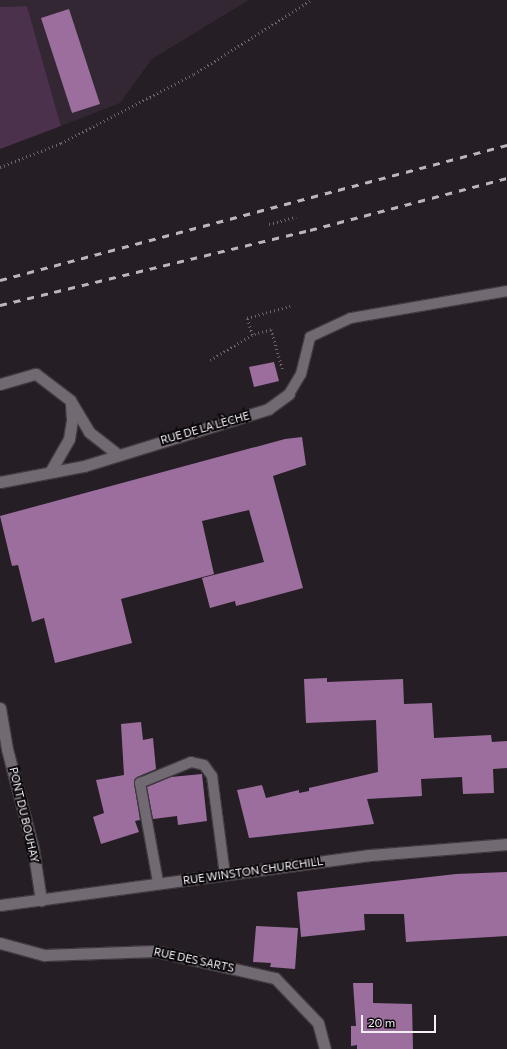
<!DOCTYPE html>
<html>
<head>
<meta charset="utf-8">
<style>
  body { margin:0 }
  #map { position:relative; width:507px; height:1049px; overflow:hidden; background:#251e25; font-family:Commissioner,sans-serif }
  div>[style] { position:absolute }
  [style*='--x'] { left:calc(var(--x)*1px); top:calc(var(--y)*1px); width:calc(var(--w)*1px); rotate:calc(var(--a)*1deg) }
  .built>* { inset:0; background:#322732 }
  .green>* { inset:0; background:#4b314c }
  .building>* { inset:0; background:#9c6e9e }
  .path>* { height:2.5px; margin-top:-1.25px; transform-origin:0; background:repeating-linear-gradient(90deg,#6d676d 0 1px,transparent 0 4px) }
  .roads { filter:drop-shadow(1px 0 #413b41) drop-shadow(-1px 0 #413b41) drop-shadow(0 1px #413b41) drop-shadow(0 -1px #413b41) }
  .service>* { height:10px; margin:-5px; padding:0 5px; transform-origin:5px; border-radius:5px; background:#726a72 }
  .minor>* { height:11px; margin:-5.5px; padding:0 5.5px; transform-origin:5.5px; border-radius:5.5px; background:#726a72 }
  .secondary>* { height:11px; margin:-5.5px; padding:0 5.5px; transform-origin:5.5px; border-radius:5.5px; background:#726a72 }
  .rail>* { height:3px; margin-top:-1.5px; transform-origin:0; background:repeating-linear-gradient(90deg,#bcb6bc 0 7px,transparent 0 14px) }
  span { translate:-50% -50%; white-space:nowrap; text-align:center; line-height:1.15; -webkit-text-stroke:4px #0c090c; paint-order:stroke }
  .street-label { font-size:11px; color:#f4eff4 }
  .scale { position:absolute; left:361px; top:1015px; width:75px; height:18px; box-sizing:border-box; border:2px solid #f4eff4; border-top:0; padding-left:5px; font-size:12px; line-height:14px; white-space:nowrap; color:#f4eff4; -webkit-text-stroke:3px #0c090c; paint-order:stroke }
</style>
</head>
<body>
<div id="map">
  <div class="built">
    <i style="clip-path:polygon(0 0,249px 0,152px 59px,120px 103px,61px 126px,27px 6px,0 7px)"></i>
  </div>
  <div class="green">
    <i style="clip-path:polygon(27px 6px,61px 126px,0 149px,0 7px)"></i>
  </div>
  <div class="building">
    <i style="clip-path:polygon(69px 9px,100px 104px,72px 113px,41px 18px)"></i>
    <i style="clip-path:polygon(274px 362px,279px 381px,254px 387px,249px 367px)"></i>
    <i style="clip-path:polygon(302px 437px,306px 465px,273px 476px,303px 588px,236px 606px,235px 601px,210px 608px,202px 578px,264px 562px,249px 510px,202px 521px,214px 574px,121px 599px,132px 643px,55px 663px,44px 618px,32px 622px,18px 565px,12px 566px,0 516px,285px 439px)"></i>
    <i style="clip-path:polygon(327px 678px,327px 682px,403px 679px,404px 704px,432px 703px,434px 738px,491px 735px,492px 742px,507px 741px,507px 768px,493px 769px,494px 793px,463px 794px,462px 777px,421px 779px,422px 796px,367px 799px,374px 824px,249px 838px,237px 790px,262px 785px,266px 798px,299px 790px,299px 793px,309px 791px,309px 788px,378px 772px,376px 720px,306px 723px,304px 679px)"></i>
    <i style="clip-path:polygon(141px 722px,143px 740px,153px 738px,156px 769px,137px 777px,134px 782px,140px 820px,135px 821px,139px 832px,101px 844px,93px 817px,104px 813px,96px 780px,124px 775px,121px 724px)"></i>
    <i style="clip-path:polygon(202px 774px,207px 821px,178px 825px,177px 816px,153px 819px,147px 787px,171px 777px)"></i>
    <i style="clip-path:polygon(507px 872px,507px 936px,406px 942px,404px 914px,364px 914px,365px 930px,301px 937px,297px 892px,456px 874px)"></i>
    <i style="clip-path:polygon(256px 926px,298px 928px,295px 969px,270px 967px,271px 963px,253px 962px)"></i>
    <i style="clip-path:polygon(353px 983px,373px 983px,373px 1003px,412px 1004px,413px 1049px,357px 1049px,357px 1045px,351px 1046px,351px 1026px,356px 1026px)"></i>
  </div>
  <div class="path">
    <i style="--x:0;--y:167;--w:66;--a:-21.5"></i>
    <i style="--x:61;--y:143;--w:150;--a:-27.4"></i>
    <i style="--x:194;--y:74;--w:138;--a:-32.3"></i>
    <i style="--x:269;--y:224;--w:28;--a:-15"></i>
    <i style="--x:210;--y:360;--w:49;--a:-30.8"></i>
    <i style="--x:282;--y:369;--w:41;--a:-105.8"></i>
    <i style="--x:271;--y:330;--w:20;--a:165"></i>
    <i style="--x:252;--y:335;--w:18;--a:-106"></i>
    <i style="--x:247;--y:318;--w:45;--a:-15.6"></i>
  </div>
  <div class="roads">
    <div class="service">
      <i style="--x:289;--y:394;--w:23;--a:-59"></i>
      <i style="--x:301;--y:374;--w:38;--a:-76"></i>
      <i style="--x:310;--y:337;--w:45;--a:-24.9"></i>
      <i style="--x:351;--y:318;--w:158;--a:-9.8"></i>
      <i style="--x:158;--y:882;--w:101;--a:-100.3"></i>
      <i style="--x:140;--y:783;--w:55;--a:-22.4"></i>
      <i style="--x:191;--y:762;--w:13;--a:13"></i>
      <i style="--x:204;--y:765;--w:14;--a:54"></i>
      <i style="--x:212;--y:776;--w:100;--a:82.5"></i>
    </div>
    <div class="minor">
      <i style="--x:0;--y:384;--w:37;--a:-16"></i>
      <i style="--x:36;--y:374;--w:43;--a:37.4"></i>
      <i style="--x:70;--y:400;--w:37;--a:59"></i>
      <i style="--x:89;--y:432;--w:36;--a:38"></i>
      <i style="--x:50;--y:472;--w:38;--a:-60"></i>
      <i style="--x:69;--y:439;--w:20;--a:-81"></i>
      <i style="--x:72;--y:419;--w:15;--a:-94"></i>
      <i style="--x:0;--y:482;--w:86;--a:-10.8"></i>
      <i style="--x:84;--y:466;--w:193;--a:-17.2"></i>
      <i style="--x:268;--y:409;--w:26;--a:-36"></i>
      <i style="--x:0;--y:708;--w:42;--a:80.3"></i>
      <i style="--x:7;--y:749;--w:102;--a:75.3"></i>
      <i style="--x:33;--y:848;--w:53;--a:81.3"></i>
      <i style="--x:0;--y:943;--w:46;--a:15.3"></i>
      <i style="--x:44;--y:955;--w:111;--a:-2.1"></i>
      <i style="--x:155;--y:951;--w:123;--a:12.7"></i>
      <i style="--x:275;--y:978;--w:62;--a:46.3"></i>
      <i style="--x:318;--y:1023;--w:27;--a:75"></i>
    </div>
    <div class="secondary">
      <i style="--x:0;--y:905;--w:373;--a:-7.7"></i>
      <i style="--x:370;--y:855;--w:137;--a:-4.6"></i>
    </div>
  </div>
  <div class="rail">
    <i style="--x:0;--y:280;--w:525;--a:-14.91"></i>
    <i style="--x:0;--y:305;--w:319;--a:-13.6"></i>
    <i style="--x:310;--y:230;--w:204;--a:-14.8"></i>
  </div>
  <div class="street-label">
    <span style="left:205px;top:428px;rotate:-16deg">RUE DE LA LÈCHE</span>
    <span style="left:24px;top:815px;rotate:77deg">PONT DU BOUHAY</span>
    <span style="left:253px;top:871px;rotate:-8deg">RUE WINSTON CHURCHILL</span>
    <span style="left:194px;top:960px;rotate:12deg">RUE DES SARTS</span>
  </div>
  <div class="scale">20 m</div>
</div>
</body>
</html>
